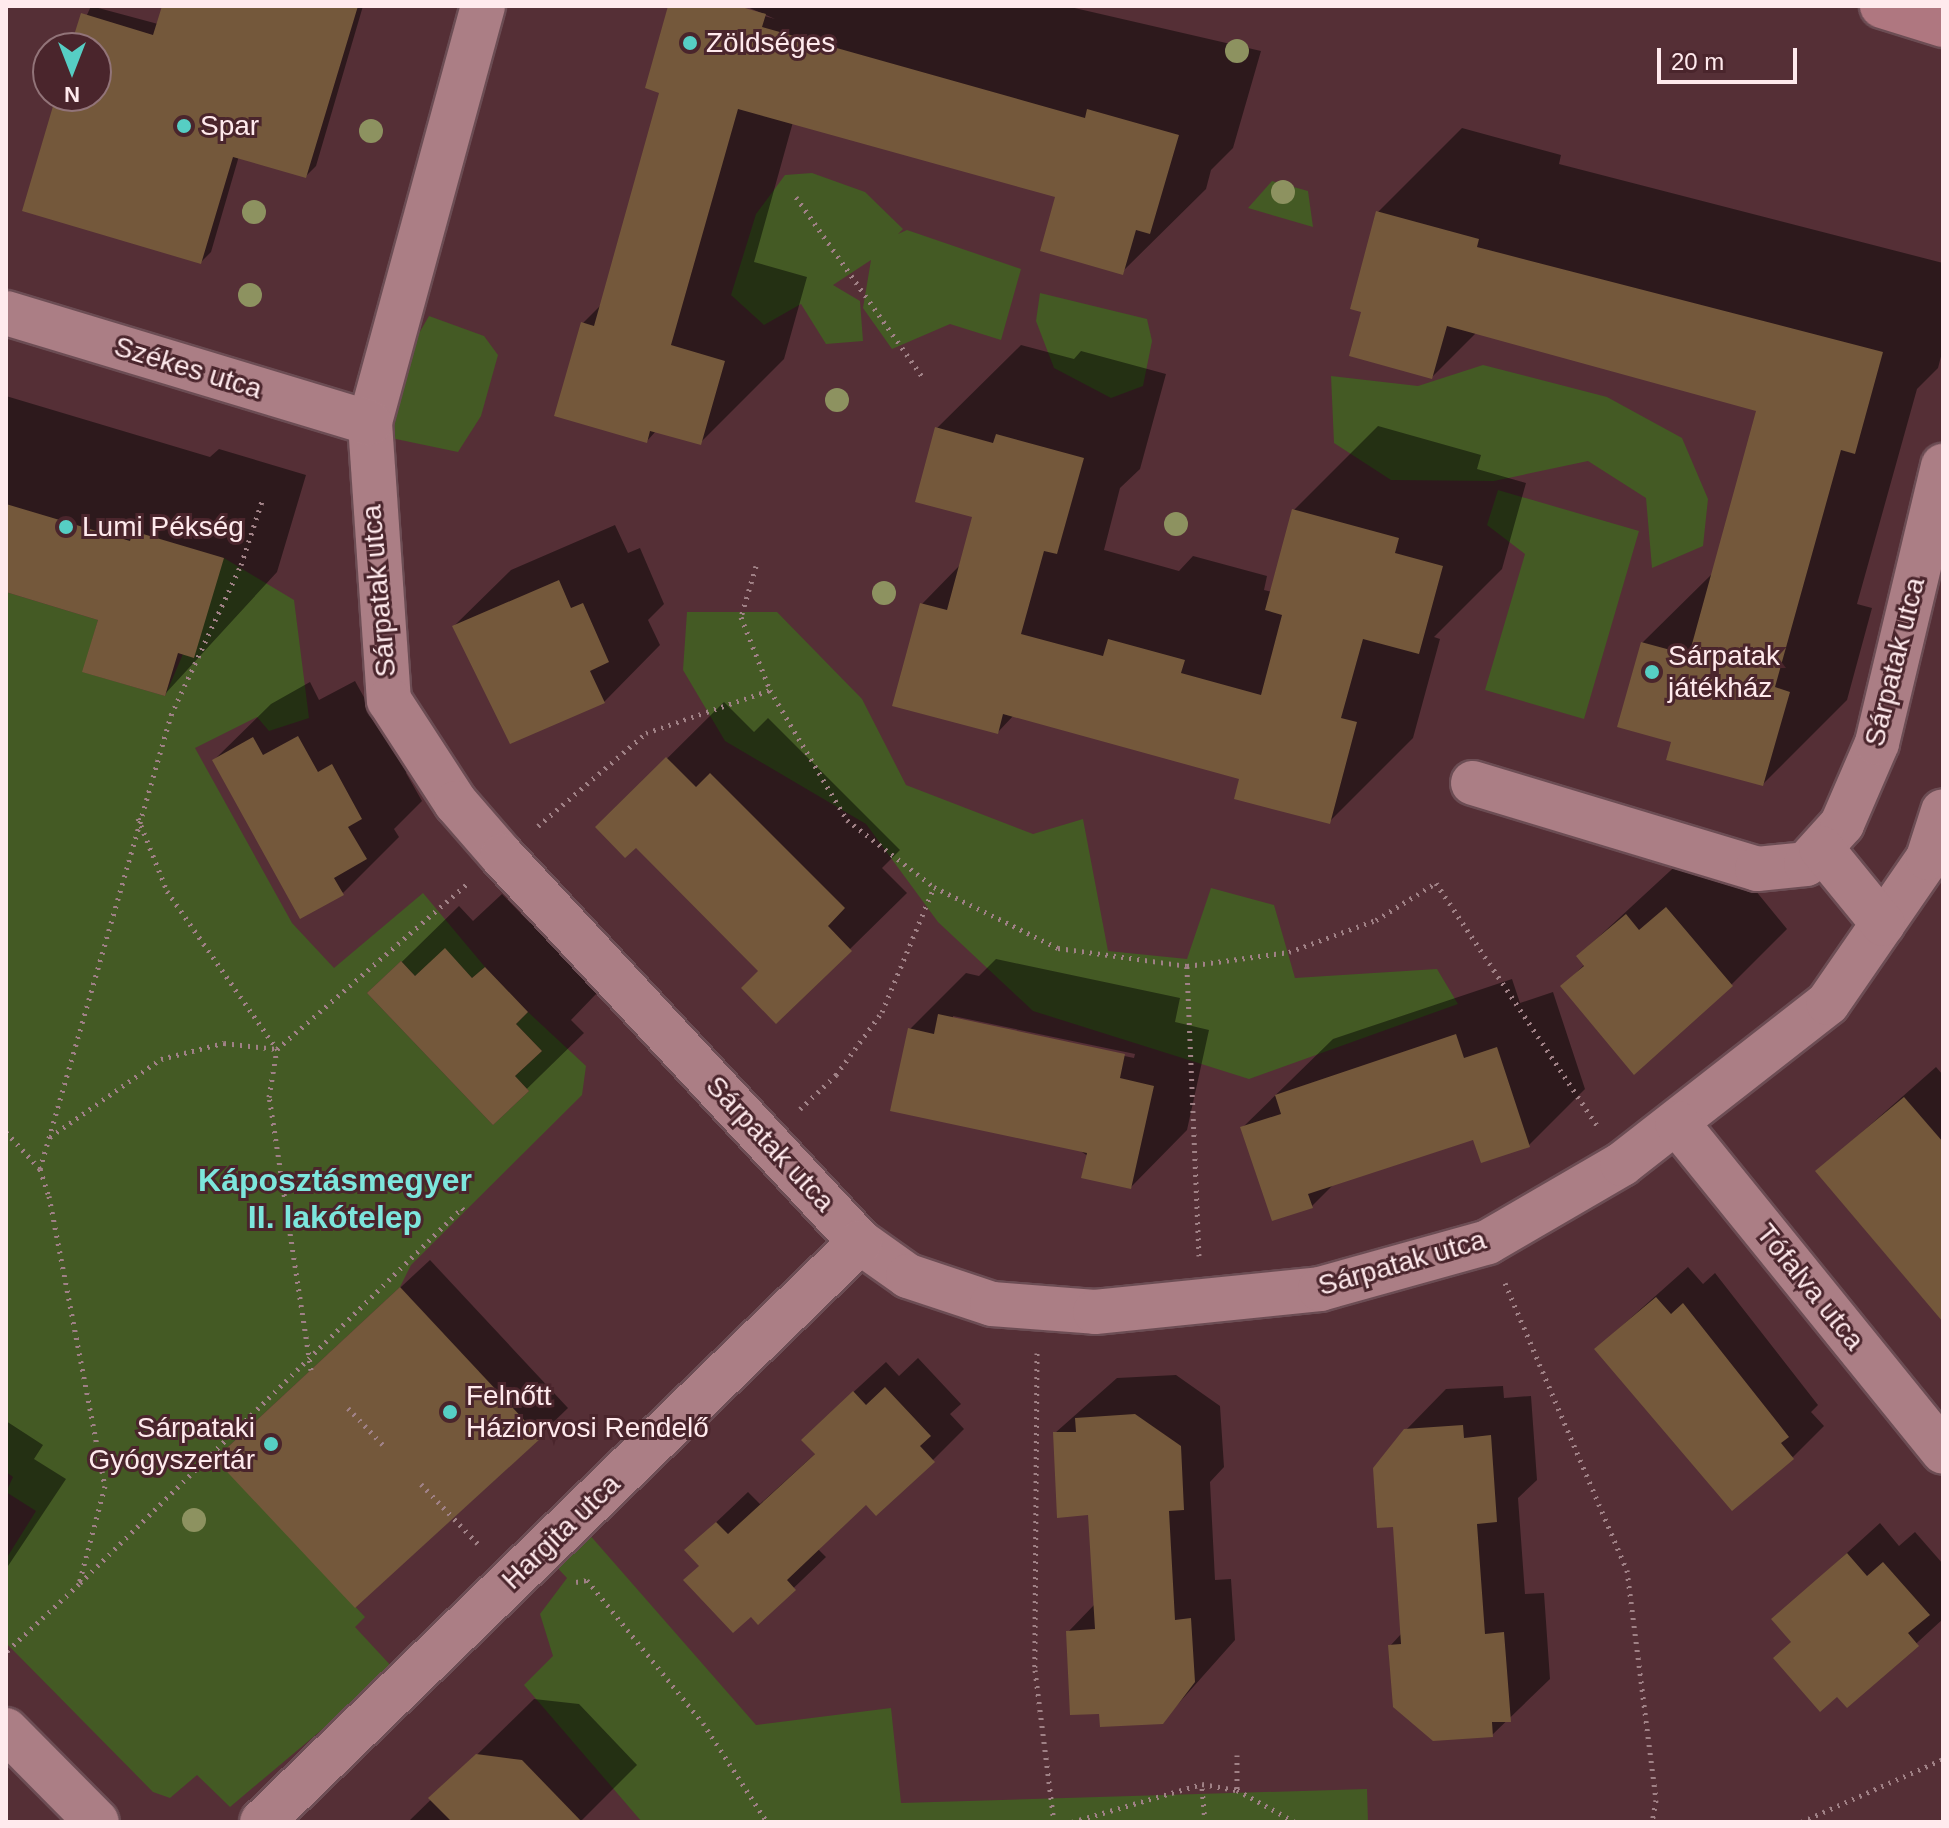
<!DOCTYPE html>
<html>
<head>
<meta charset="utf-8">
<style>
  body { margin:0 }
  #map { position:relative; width:1949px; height:1828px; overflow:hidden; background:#552f36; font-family:Arial,sans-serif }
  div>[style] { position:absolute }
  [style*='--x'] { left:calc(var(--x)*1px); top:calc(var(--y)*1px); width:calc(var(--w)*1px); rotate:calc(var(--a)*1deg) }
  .green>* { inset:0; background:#445a24 }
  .shadow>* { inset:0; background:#0007 }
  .building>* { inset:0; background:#74583b }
  .path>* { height:5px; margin-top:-2.5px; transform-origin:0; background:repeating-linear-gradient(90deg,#a08186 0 2px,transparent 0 8px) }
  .roads { filter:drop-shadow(2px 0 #6c4d54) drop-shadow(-2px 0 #6c4d54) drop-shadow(0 2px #6c4d54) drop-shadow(0 -2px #6c4d54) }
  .minor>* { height:44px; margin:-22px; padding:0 22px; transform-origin:22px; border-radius:22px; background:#ab7e85 }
  .secondary>* { height:44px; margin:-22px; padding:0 22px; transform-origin:22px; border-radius:22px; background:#af7780 }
  .trees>* { width:24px; height:24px; margin:-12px; border-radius:50%; background:#8d9260 }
  .dots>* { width:22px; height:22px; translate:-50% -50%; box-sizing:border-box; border:4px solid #4a252c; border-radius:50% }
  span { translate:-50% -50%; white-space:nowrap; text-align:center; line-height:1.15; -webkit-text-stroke:6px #4a252c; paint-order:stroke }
  .poi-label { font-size:28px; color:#ffeaed }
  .left { translate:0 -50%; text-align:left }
  .right { translate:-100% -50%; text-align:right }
  .street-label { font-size:28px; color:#ffeaed }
  .quarter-label { font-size:32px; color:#7ce6dc; font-weight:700 }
  .frame { position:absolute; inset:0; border:8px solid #ffeaed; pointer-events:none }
  .north { position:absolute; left:32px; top:32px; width:80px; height:80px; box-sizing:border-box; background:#4a252c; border:2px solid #927479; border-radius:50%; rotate:180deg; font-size:22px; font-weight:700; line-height:32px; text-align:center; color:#ffeaed }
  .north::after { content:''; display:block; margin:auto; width:28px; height:36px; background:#56cec4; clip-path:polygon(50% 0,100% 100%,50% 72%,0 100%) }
  .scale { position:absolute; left:1657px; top:48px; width:140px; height:36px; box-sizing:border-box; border:4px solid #ffeaed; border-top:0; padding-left:10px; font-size:24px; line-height:28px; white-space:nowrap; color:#ffeaed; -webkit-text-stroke:6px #4a252c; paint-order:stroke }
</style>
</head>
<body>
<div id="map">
  <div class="green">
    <i style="clip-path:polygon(812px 173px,865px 192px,903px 229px,898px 234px,907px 230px,1021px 269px,1001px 340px,950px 324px,892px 349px,863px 308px,871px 260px,833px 285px,860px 301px,863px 341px,826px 344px,801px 304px,764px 325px,731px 295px,756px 214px,785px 175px)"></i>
    <i style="clip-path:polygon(1272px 181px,1308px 191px,1313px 227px,1248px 208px)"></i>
    <i style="clip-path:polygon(1040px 293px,1147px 319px,1152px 341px,1143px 386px,1111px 398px,1054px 368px,1036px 321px)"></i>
    <i style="clip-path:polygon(429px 316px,484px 336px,498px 355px,481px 416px,458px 452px,391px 438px,400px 366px)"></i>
    <i style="clip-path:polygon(1483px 365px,1607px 397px,1682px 438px,1708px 499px,1703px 546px,1652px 568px,1646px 498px,1588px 461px,1494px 481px,1391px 480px,1334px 443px,1331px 376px,1418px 386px)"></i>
    <i style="clip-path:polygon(1498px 490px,1639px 531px,1584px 719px,1485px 690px,1525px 554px,1487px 525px)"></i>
    <i style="clip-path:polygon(224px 558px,294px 600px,309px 718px,269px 731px,257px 717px,195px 748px,292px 923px,334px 968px,423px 893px,485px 967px,472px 978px,445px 949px,415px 976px,401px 961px,367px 993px,493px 1125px,529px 1091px,515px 1076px,542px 1051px,516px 1024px,528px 1012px,586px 1066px,582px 1095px,411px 1265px,400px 1287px,216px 1458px,365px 1617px,355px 1627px,394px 1669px,230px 1807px,197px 1775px,170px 1798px,153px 1792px,6px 1643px,6px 1559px,36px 1511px,6px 1492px,13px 1477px,6px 1472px,6px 592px,98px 620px,83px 672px,165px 696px)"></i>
    <i style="clip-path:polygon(687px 612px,777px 612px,862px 699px,906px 785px,1033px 834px,1083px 819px,1108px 951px,1187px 959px,1211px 888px,1274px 905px,1295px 978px,1437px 969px,1458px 1004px,1249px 1079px,1033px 1011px,938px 922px,866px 824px,725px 741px,683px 670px)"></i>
    <i style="clip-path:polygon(581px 1525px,756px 1725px,891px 1708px,901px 1803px,1367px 1789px,1368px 1822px,642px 1822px,524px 1685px,553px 1656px,540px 1614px,567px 1578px,548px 1558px)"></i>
  </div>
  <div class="shadow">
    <i style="clip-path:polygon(91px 6px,158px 24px,164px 6px,363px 6px,316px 166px,306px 176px,239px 156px,211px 252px,201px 262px,58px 96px,96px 96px,96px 48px,72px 48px)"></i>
    <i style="clip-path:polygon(670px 6px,731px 6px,775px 19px,745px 6px,1066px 6px,1261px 51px,1233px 148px,1211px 170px,1206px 189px,1122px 272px,1057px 196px,793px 122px,754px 262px,807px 277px,784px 359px,700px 443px,656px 431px,647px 441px,583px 323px,602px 304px,662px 92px)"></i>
    <i style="clip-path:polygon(1462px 128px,1561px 155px,1559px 164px,1943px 263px,1943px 349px,1938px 368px,1917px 389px,1857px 604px,1872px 608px,1847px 700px,1763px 784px,1674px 741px,1642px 643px,1714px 572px,1759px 410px,1476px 333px,1432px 377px,1363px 310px,1378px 212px)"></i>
    <i style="clip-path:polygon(1021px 345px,1074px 359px,1081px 351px,1166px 374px,1140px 469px,1120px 488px,1104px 550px,1179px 571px,1193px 556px,1267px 576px,1264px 590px,1272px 592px,1294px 510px,1378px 426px,1481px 455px,1477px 469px,1526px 483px,1502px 569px,1434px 637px,1440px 639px,1413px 738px,1329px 822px,1241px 777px,1014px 715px,998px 732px,922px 604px,961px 564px,974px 516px,937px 428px)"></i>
    <i style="clip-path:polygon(6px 396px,210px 457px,219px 449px,306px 475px,277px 572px,165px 694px,100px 618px,6px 590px)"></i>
    <i style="clip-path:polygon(615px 525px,628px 553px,640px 548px,664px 604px,648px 620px,660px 645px,604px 702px,454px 626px,511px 570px)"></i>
    <i style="clip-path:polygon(355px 681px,375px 717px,417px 761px,406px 773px,422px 801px,394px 829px,399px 837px,343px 893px,214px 760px,271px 704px,310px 682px,319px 700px)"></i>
    <i style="clip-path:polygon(724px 702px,754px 732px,768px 718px,900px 850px,882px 868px,907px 893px,850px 949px,761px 971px,636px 845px,598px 827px)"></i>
    <i style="clip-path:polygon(1724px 852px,1787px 929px,1731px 985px,1563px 986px,1585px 964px,1578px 956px,1683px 859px,1696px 875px)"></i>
    <i style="clip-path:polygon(502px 894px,530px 923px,542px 912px,582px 954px,571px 966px,597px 993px,571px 1020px,584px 1033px,493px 1122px,370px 993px,459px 906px,473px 921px)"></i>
    <i style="clip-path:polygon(evenodd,996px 959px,1180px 998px,1175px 1022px,1209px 1030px,1187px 1130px,1131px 1187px,910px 1029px,966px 973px,979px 976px,996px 959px,953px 1016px,1135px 1054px,1134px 1058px,953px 1020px,953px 1016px)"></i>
    <i style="clip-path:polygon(1512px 979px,1520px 1003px,1553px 992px,1585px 1089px,1529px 1145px,1475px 1137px,1335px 1183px,1312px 1206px,1243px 1127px,1333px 1039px)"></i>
    <i style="clip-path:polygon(1936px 1067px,1943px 1075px,1943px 1319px,1818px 1171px)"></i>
    <i style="clip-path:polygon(430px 1260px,568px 1408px,539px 1436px,247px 1430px)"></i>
    <i style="clip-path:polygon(1688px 1267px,1703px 1284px,1715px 1273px,1818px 1405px,1811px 1412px,1824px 1426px,1793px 1457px,1596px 1349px)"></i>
    <i style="clip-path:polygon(918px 1358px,961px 1404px,950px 1414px,964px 1429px,933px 1460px,867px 1502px,817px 1548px,826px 1557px,758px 1622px,687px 1550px,748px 1492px,760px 1504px,816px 1453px,835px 1409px,886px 1362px,899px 1376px)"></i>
    <i style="clip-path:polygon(1176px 1375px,1220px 1406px,1224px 1467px,1210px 1482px,1215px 1580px,1231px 1579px,1235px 1640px,1162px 1722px,1101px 1712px,1068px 1632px,1095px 1604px,1090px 1513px,1055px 1433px,1117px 1378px)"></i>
    <i style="clip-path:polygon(1503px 1386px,1504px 1398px,1531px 1396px,1537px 1480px,1518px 1498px,1525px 1594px,1544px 1593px,1550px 1679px,1492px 1735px,1390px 1646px,1402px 1633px,1405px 1431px,1446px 1389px)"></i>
    <i style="clip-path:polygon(6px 1421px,43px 1445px,34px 1459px,66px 1479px,6px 1569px)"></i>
    <i style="clip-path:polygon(1880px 1523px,1899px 1546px,1915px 1532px,1943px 1564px,1943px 1619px,1848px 1706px,1774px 1619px)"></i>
    <i style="clip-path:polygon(534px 1699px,579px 1704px,637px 1765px,580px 1822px,408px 1822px)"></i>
  </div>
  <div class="building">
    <i style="clip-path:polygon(162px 6px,358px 6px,306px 178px,233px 157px,201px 264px,22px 211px,56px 96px,96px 96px,96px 48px,70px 48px,81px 13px,153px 35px)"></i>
    <i style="clip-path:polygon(668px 6px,738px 6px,766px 14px,762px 27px,1085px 118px,1087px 109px,1179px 135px,1150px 234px,1136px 230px,1123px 275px,1040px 251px,1055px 197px,738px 109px,671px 345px,725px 361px,701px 445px,650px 431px,647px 443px,554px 416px,581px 322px,594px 326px,659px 93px,645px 88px)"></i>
    <i style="clip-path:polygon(1376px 211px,1479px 239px,1477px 247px,1883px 352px,1855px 454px,1841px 450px,1775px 687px,1790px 692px,1763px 786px,1666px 760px,1671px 742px,1617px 727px,1641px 642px,1689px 655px,1756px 411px,1447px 326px,1432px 379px,1349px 356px,1361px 312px,1350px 309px)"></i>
    <i style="clip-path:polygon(935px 427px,993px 443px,996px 434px,1084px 458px,1057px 554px,1044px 551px,1021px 634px,1103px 656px,1108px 639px,1185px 660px,1181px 673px,1261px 695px,1282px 615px,1265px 610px,1292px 509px,1399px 538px,1395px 553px,1443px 566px,1419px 654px,1363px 639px,1341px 718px,1357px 722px,1330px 824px,1234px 799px,1239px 779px,1003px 714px,998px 734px,892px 706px,920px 603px,947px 610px,972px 517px,915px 502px)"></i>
    <i style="clip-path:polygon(6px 504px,130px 541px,133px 531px,224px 558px,194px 658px,178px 653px,165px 696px,82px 672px,98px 620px,6px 592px)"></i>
    <i style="clip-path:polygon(559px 580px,571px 608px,583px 603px,609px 662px,590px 671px,605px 703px,510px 744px,452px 626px)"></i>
    <i style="clip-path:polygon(298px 736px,318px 772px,332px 764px,362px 819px,348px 827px,367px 859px,334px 878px,344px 895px,300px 919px,212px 760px,253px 737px,263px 755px)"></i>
    <i style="clip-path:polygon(666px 757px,696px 787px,710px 773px,845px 908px,828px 926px,852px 951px,776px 1024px,741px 988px,758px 971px,636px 848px,625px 858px,595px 827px)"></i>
    <i style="clip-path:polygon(1666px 907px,1733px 986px,1634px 1075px,1560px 986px,1584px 966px,1576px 956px,1626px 914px,1639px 930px)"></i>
    <i style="clip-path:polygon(445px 948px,472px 978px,485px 967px,528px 1012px,516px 1024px,542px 1051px,515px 1076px,529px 1091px,493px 1125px,367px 993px,401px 961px,415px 976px)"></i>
    <i style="clip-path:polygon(938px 1014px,1125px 1054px,1120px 1078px,1154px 1086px,1131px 1189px,1081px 1178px,1087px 1153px,890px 1111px,908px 1028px,934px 1034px)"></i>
    <i style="clip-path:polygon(1456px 1034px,1464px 1058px,1497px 1047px,1530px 1147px,1481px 1163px,1473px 1140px,1308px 1194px,1313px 1208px,1272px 1221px,1240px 1127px,1281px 1114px,1275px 1095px)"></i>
    <i style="clip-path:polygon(1904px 1097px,1943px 1142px,1943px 1322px,1815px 1171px)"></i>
    <i style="clip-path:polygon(400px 1287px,541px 1438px,355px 1608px,215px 1459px)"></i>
    <i style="clip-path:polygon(1656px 1297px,1671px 1314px,1683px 1303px,1789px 1437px,1781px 1443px,1794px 1459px,1732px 1511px,1594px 1349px)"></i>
    <i style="clip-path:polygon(885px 1387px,931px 1436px,920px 1446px,935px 1462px,876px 1516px,866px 1505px,787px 1580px,796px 1590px,758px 1625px,751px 1617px,733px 1633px,683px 1580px,699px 1566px,684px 1550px,716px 1522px,728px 1534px,815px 1454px,801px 1440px,853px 1391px,866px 1405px)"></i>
    <i style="clip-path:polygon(1135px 1414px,1181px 1446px,1184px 1510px,1169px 1511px,1175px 1620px,1191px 1618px,1195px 1682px,1163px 1724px,1100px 1727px,1099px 1714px,1070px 1715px,1066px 1631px,1095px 1629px,1088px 1515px,1057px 1518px,1053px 1432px,1076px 1432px,1075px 1418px)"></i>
    <i style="clip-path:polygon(1463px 1425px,1464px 1438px,1491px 1435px,1497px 1522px,1477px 1524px,1485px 1634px,1504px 1632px,1511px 1722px,1492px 1722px,1493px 1737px,1433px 1741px,1393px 1707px,1388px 1645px,1401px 1644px,1393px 1527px,1377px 1528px,1373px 1468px,1404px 1429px)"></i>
    <i style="clip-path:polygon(1847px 1553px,1867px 1576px,1883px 1562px,1930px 1615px,1908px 1633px,1919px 1646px,1847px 1708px,1837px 1697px,1820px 1712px,1773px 1658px,1791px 1642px,1771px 1619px)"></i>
    <i style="clip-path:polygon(476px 1754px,522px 1760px,582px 1822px,452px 1822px,428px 1798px)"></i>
  </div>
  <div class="path">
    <i style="--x:796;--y:197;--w:219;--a:54.9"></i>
    <i style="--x:756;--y:566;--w:53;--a:106.4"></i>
    <i style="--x:741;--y:617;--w:79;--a:68.3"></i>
    <i style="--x:138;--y:818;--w:79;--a:68.3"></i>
    <i style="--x:167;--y:891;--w:193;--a:55.2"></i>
    <i style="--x:538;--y:826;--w:143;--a:-40.7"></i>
    <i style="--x:646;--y:733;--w:131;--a:-19.1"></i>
    <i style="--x:770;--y:690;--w:151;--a:59.4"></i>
    <i style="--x:847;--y:820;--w:110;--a:37.6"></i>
    <i style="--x:800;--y:1109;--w:50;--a:-43.4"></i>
    <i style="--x:836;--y:1075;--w:78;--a:-53.9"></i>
    <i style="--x:882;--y:1012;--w:135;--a:-67.4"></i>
    <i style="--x:934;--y:887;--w:138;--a:26.2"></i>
    <i style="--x:1058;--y:948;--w:130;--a:7.9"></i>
    <i style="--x:6;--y:1132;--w:50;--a:47.4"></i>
    <i style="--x:40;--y:1169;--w:28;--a:72"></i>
    <i style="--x:49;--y:1196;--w:295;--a:79.1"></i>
    <i style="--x:105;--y:1486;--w:101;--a:104.9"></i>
    <i style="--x:79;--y:1584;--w:100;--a:137"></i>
    <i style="--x:50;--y:1137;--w:136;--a:-35.1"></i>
    <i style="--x:161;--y:1059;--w:65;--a:-14.3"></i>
    <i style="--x:224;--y:1043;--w:53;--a:6.5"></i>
    <i style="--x:40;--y:1169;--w:473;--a:-73.9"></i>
    <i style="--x:171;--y:715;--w:166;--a:-65"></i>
    <i style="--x:241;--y:565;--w:71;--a:-71.8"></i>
    <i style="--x:1199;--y:1256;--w:290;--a:-92.4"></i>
    <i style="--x:1187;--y:966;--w:103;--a:-7.8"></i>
    <i style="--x:1289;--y:952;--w:93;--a:-20.2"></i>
    <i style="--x:1376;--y:920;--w:70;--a:-31.7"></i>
    <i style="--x:1436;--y:883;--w:293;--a:56.4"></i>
    <i style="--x:1505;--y:1283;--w:312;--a:67"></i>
    <i style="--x:1627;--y:1570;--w:232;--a:82.8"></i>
    <i style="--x:1656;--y:1800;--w:22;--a:100"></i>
    <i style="--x:1037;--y:1353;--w:317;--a:90.4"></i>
    <i style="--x:1035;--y:1670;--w:153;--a:82.9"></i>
    <i style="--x:311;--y:1370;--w:276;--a:-98.7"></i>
    <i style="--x:269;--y:1097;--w:49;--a:-80.5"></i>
    <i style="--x:277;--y:1049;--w:253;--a:-41"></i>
    <i style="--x:348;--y:1408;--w:52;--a:46.5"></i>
    <i style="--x:421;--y:1484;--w:87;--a:46.4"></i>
    <i style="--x:576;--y:1582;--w:11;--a:-10"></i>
    <i style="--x:587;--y:1580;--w:184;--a:51"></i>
    <i style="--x:703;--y:1723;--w:118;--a:57.1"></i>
    <i style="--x:80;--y:1583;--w:535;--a:-44.47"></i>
    <i style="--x:462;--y:1208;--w:6;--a:51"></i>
    <i style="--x:1237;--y:1755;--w:35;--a:90"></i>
    <i style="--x:1237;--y:1790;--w:66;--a:28.9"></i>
    <i style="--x:1072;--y:1822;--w:135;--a:-16.3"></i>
    <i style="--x:1205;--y:1822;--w:38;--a:-95"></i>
    <i style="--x:1202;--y:1784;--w:36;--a:10"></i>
    <i style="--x:1801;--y:1822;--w:155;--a:-23.9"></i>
  </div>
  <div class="roads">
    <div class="minor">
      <i style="--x:483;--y:6;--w:432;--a:105.2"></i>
      <i style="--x:370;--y:423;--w:278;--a:86.1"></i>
      <i style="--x:389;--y:700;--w:123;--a:57"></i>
      <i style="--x:456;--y:803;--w:70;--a:49"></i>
      <i style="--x:502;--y:856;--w:526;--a:47.16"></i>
      <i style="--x:860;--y:1242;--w:59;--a:35.3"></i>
      <i style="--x:908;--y:1276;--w:89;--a:18.4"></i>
      <i style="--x:992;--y:1304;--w:103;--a:4.4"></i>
      <i style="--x:1095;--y:1312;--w:226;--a:-5.8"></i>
      <i style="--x:1320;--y:1289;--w:174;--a:-15.6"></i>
      <i style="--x:1488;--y:1242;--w:155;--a:-30.2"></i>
      <i style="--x:1622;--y:1164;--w:261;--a:-38"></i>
      <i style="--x:1828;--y:1003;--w:176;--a:-55.4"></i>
      <i style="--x:1928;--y:858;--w:49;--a:-72.3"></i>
      <i style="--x:6;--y:313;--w:380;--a:16.8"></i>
      <i style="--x:1473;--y:783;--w:297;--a:16.8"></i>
      <i style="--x:1757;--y:869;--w:49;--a:-5.8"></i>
      <i style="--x:1806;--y:864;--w:54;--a:-48"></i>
      <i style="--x:1842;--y:824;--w:88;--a:-66.6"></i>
      <i style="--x:1877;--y:743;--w:285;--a:-76.6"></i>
      <i style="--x:1821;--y:848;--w:98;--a:50.8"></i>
      <i style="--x:1677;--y:1123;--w:423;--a:51"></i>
      <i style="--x:6;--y:1730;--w:129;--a:45.3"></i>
      <i style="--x:262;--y:1822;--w:833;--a:-44.12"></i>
    </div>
    <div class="secondary">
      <i style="--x:1882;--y:6;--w:64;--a:17.3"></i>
    </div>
  </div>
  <div class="trees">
    <i style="left:1237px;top:51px"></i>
    <i style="left:371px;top:131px"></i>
    <i style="left:1283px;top:192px"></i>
    <i style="left:254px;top:212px"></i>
    <i style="left:250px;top:295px"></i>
    <i style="left:837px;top:400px"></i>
    <i style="left:1176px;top:524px"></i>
    <i style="left:884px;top:593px"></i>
    <i style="left:194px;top:1520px"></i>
  </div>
  <div class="dots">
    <i style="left:690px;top:43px;background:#56cec4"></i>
    <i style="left:184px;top:126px;background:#56cec4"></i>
    <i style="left:66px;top:527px;background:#56cec4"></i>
    <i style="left:1652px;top:672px;background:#56cec4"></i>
    <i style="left:450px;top:1412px;background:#56cec4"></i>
    <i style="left:271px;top:1444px;background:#56cec4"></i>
  </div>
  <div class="poi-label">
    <span class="left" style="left:706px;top:43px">Zöldséges</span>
    <span class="left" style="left:200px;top:126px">Spar</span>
    <span class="left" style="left:82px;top:527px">Lumi Pékség</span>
    <span class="left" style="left:1668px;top:672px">Sárpatak<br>játékház</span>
    <span class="left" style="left:466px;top:1412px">Felnőtt<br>Háziorvosi Rendelő</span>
    <span class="right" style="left:255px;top:1444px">Sárpataki<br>Gyógyszertár</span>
  </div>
  <div class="street-label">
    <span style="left:188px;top:368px;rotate:17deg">Székes utca</span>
    <span style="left:379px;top:591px;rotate:-95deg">Sárpatak utca</span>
    <span style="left:1895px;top:662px;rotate:-76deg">Sárpatak utca</span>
    <span style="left:770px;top:1144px;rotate:47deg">Sárpatak utca</span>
    <span style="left:1402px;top:1263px;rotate:-16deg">Sárpatak utca</span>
    <span style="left:1810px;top:1287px;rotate:51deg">Tófalva utca</span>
    <span style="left:561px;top:1532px;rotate:-44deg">Hargita utca</span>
  </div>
  <div class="quarter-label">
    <span style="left:335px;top:1199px">Káposztásmegyer<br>II. lakótelep</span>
  </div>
  <div class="frame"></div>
  <div class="north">N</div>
  <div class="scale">20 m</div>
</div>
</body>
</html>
